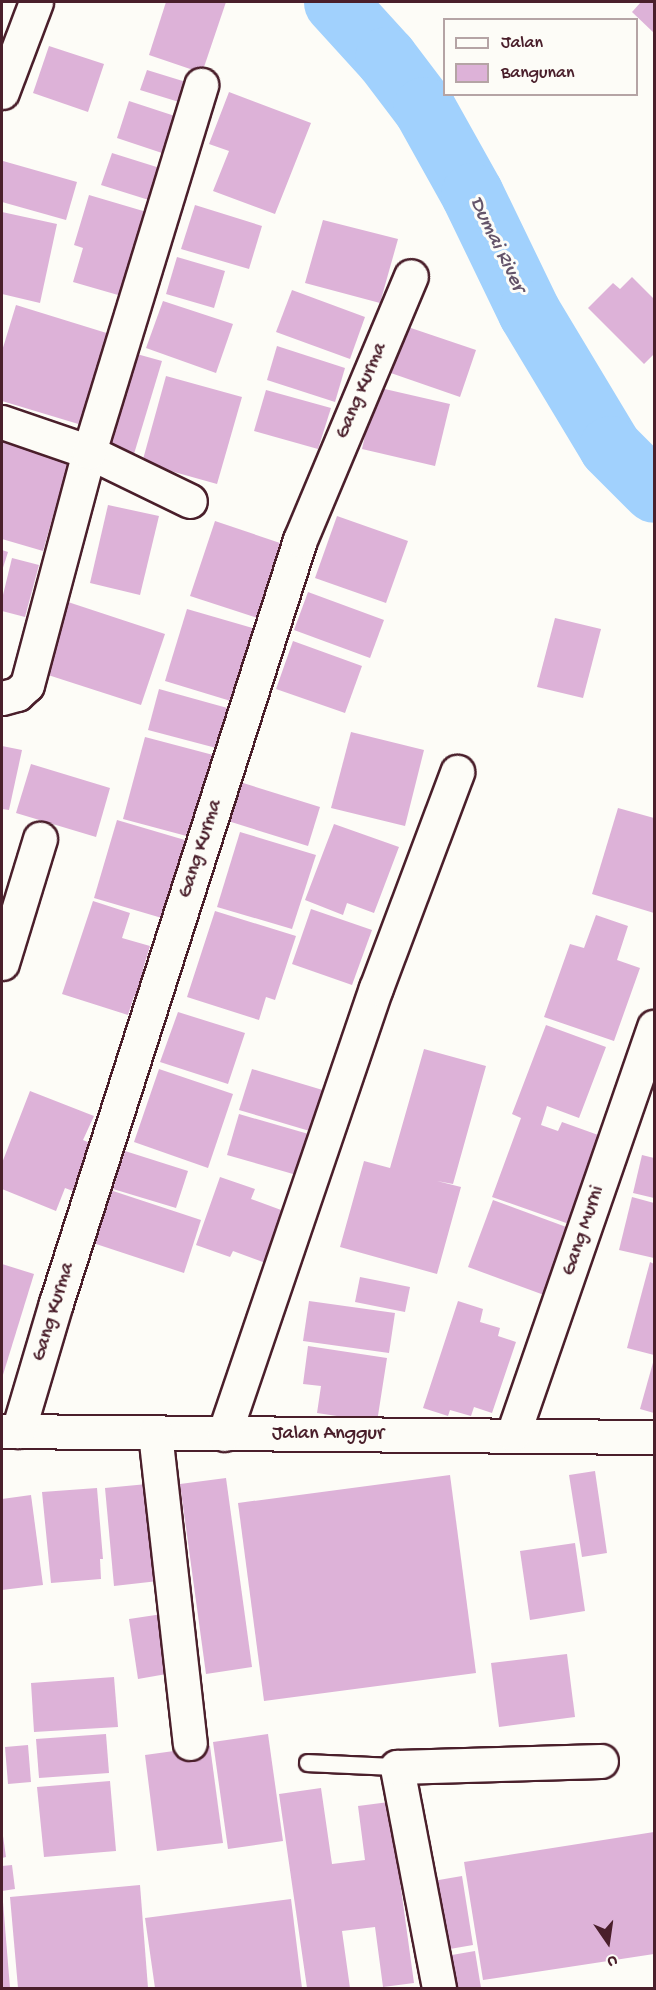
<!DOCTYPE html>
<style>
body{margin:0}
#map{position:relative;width:656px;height:1990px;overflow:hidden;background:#fdfcf7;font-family:"Gochi Hand",sans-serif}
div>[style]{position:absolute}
.river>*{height:63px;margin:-31.5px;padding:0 31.5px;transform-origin:31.5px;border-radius:31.5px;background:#a1d1fd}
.building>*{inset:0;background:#ddb2d8}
.roads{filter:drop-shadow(2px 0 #4a1f2b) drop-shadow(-2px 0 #4a1f2b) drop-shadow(0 2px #4a1f2b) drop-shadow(0 -2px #4a1f2b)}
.service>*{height:16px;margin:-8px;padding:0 8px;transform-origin:8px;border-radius:8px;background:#fdfcf7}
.minor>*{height:33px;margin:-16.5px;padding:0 16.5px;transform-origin:16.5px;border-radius:16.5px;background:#fdfcf7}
span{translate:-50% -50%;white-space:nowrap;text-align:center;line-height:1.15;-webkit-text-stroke:6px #fdfcf7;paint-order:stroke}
.street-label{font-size:20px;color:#4a1f2b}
.water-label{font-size:21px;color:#64546a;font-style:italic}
.frame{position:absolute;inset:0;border:3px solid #4a1f2b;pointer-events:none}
.legend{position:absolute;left:443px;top:18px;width:195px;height:78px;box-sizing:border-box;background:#fdfcf7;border:2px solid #b5a4a5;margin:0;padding:8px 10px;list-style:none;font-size:18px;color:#4a1f2b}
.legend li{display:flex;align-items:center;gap:12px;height:30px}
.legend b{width:30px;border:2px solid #b5a4a5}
.north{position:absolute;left:578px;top:1912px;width:60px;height:60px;-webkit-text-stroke:4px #fdfcf7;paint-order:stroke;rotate:167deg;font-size:16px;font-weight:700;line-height:24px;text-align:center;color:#4a1f2b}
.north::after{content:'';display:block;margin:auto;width:21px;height:27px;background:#4a1f2b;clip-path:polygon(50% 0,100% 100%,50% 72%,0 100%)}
</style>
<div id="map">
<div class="river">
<i style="left:335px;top:2px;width:76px;rotate:47.7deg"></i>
<i style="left:386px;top:58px;width:63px;rotate:52.8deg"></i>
<i style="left:424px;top:108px;width:98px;rotate:60.8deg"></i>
<i style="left:472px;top:194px;width:131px;rotate:64.2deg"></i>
<i style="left:529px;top:312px;width:157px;rotate:59deg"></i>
<i style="left:610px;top:447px;width:62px;rotate:45deg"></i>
</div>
<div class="building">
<i style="clip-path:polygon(166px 2px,226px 2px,202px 73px,149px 55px)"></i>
<i style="clip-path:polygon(641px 2px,654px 2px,654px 33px,632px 12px)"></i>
<i style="clip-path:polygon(49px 46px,104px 64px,88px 112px,33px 93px)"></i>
<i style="clip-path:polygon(147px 70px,186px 82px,179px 102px,140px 90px)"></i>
<i style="clip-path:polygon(229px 92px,311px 123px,275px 214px,213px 191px,229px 151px,209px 144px)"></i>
<i style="clip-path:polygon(129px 101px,181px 118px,168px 155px,117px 138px)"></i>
<i style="clip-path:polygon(112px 153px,163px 169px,152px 201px,101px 185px)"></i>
<i style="clip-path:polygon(3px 161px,77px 182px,66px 220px,2px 202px)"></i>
<i style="clip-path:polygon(89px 195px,150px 213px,125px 297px,73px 282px,83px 248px,74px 245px)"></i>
<i style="clip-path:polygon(195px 205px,262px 226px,249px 269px,181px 249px)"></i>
<i style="clip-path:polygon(2px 212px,57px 224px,40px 303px,2px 294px)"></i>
<i style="clip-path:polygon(323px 220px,398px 239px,380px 303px,305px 283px)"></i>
<i style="clip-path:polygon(177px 257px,225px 271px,214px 308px,166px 294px)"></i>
<i style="clip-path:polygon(632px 277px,654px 299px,654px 354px,644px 364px,588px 308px,613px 283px,620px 289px)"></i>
<i style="clip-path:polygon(292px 290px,365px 317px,350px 359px,276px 332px)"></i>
<i style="clip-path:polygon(163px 301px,233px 324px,216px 373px,146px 348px)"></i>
<i style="clip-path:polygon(16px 305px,113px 335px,85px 426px,2px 401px,2px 351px)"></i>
<i style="clip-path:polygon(402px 325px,476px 350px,460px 397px,385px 371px)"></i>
<i style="clip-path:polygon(277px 346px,345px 368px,335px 402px,267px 380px)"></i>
<i style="clip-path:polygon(126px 351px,162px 361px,134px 454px,98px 444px)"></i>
<i style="clip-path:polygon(166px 376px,242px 397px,217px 484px,142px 463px)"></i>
<i style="clip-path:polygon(376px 387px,450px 404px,435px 466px,362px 449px)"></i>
<i style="clip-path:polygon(266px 390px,331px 408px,318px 449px,254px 431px)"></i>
<i style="clip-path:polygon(2px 433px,71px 453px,43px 551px,2px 539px)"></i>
<i style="clip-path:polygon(108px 505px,159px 516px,140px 595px,90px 583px)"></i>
<i style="clip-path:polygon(337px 516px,408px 541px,386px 603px,315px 578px)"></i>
<i style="clip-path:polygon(215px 521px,286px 545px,261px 619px,190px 596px)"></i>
<i style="clip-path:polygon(2px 550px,8px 552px,2px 571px)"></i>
<i style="clip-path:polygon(12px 558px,39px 565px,25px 617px,2px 611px,2px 599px)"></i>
<i style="clip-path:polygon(308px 592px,384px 620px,370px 658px,294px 630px)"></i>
<i style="clip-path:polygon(68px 602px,165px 634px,141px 705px,45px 674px)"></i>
<i style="clip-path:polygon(187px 609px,256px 629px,234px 702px,165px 681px)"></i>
<i style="clip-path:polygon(555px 618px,601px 629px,583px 698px,537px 687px)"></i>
<i style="clip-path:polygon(293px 641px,362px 666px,345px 713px,276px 689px)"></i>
<i style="clip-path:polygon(159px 689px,231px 709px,220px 749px,148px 730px)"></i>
<i style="clip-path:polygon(351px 732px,424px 750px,405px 826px,331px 808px)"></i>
<i style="clip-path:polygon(145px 737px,217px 756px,194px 838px,123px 819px)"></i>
<i style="clip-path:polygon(2px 746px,22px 750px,9px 810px,2px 809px)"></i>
<i style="clip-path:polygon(31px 764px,110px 788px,96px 837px,16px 813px)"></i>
<i style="clip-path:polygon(240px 782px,320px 807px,308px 846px,228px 821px)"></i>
<i style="clip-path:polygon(618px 808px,654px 818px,654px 913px,592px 894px)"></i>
<i style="clip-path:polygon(117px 820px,195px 843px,172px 921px,94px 898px)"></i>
<i style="clip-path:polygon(334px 824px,399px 847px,374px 913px,347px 903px,343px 915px,305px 900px)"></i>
<i style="clip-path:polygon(240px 832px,316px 855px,292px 929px,217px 907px)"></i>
<i style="clip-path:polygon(93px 901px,130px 913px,122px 938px,150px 946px,143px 969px,156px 973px,147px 1000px,134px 996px,128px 1015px,62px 994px)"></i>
<i style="clip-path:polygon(311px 909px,372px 930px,352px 985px,292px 964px)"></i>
<i style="clip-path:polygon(215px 911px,296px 936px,275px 1000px,266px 997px,259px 1020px,187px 997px)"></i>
<i style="clip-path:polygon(596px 915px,628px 926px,617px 960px,640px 968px,614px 1041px,544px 1017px,570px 944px,584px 948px)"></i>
<i style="clip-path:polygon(178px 1012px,245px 1033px,228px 1084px,160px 1062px)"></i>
<i style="clip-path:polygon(546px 1025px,606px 1047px,579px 1118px,547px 1106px,541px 1125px,558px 1131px,562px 1122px,601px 1136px,569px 1224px,492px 1197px,521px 1118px,512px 1114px)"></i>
<i style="clip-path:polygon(424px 1049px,486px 1066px,453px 1184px,437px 1181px,461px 1187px,437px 1274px,340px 1247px,364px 1161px,390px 1168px)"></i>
<i style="clip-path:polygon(159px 1069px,233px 1094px,208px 1168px,134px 1142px)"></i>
<i style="clip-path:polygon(252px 1069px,326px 1091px,313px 1132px,239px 1110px)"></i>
<i style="clip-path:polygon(30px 1091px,94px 1116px,83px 1140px,97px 1146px,78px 1193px,65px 1188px,56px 1211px,2px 1189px,2px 1163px)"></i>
<i style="clip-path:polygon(239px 1114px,312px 1135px,300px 1176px,227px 1155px)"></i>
<i style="clip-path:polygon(125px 1151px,188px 1171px,176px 1208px,113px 1189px)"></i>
<i style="clip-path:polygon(642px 1155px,654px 1158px,654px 1198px,633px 1193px)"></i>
<i style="clip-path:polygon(220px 1177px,255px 1189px,251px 1199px,292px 1214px,274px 1266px,233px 1251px,230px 1257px,196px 1245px)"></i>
<i style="clip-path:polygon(110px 1190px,201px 1220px,184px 1273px,93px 1243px)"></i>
<i style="clip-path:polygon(632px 1197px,654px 1203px,654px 1258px,619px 1250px)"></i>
<i style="clip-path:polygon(493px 1200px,569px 1228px,544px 1295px,468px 1267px)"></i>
<i style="clip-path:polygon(650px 1262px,654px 1264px,654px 1355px,627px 1348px)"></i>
<i style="clip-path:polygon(2px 1264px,34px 1274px,2px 1378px)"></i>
<i style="clip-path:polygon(360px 1277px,410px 1287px,405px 1312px,355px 1302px)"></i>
<i style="clip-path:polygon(309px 1301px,395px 1313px,389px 1353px,303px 1341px)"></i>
<i style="clip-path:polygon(458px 1301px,483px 1309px,480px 1322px,500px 1328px,498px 1336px,516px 1342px,492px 1413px,474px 1407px,471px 1416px,450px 1410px,448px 1416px,423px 1408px)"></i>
<i style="clip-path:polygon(308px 1346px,387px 1358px,377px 1422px,317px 1413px,321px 1386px,303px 1384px)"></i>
<i style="clip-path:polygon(654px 1359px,654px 1413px,640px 1409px)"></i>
<i style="clip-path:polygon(595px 1471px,607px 1553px,582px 1557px,569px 1475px)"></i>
<i style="clip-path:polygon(450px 1475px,476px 1673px,264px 1701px,238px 1503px)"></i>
<i style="clip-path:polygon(226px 1478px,252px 1667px,206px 1674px,180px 1484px)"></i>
<i style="clip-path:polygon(158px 1483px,167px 1580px,114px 1586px,105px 1488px)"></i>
<i style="clip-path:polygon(97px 1488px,103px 1559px,100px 1559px,101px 1579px,51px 1583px,42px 1492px)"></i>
<i style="clip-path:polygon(31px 1495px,43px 1585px,2px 1590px,2px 1499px)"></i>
<i style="clip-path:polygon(575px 1543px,585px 1611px,530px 1620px,520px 1551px)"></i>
<i style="clip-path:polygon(169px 1613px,178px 1672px,138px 1679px,129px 1619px)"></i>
<i style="clip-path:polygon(567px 1654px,575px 1717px,499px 1727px,491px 1663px)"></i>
<i style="clip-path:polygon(114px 1677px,118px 1727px,34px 1732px,31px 1683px)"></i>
<i style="clip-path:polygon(106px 1734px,109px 1773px,39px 1778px,36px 1739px)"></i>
<i style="clip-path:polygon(268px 1734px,283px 1841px,228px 1849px,213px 1742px)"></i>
<i style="clip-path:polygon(28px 1745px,31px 1782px,8px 1784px,5px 1747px)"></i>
<i style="clip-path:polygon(210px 1746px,223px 1843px,157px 1851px,145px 1755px)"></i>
<i style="clip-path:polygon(110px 1781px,116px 1851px,44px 1857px,37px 1787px)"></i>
<i style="clip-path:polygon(321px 1788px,332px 1864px,365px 1860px,358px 1806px,389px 1802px,414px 1983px,383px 1987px,375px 1927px,342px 1931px,350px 1988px,307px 1988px,279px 1794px)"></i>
<i style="clip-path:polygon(2px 1829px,6px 1857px,2px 1858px)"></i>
<i style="clip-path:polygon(654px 1832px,654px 1954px,483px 1980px,464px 1862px)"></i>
<i style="clip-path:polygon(12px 1865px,15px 1889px,2px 1891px,2px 1866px)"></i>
<i style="clip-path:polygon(462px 1876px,473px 1945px,444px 1950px,433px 1881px)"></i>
<i style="clip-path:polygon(140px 1885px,148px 1988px,18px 1988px,10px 1897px)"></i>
<i style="clip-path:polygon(291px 1899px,302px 1988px,155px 1988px,145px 1918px)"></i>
<i style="clip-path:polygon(2px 1902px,3px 1902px,10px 1988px,2px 1988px)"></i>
<i style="clip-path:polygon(475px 1951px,481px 1988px,452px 1988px,446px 1956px)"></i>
</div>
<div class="roads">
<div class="service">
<i style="left:308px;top:1763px;width:89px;rotate:2.6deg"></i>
</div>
<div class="minor">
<i style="left:2px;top:92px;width:96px;rotate:-69.3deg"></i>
<i style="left:2px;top:422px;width:92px;rotate:19deg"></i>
<i style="left:89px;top:452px;width:112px;rotate:25.9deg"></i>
<i style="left:2px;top:698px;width:16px;rotate:-15deg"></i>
<i style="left:17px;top:694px;width:13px;rotate:-42deg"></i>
<i style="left:27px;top:685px;width:241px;rotate:-75.1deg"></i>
<i style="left:89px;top:452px;width:384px;rotate:-73deg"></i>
<i style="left:2px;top:963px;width:130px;rotate:-73deg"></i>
<i style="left:2px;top:1431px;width:652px;rotate:0.53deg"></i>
<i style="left:18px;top:1431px;width:134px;rotate:-73.5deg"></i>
<i style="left:56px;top:1303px;width:801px;rotate:-72.27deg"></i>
<i style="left:300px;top:540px;width:286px;rotate:-67.2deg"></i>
<i style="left:155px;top:1433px;width:312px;rotate:83.6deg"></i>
<i style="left:224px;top:1434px;width:471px;rotate:-71.2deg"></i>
<i style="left:376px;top:988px;width:231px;rotate:-69.4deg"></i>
<i style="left:513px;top:1434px;width:431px;rotate:-70.9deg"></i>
<i style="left:439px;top:1988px;width:225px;rotate:-100.8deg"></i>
<i style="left:397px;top:1767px;width:204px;rotate:-1.7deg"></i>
</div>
</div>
<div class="street-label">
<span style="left:362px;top:391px;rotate:-67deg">Gang Kurma</span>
<span style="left:201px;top:849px;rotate:-72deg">Gang Kurma</span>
<span style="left:584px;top:1231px;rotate:-71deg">Gang Murni</span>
<span style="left:54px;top:1312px;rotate:-73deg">Gang Kurma</span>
<span style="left:328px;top:1434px">Jalan Anggur</span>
</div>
<div class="water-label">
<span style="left:496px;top:245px;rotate:64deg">Dumai River</span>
</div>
<div class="frame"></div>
<ul class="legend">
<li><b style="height:8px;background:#fdfcf7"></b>Jalan</li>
<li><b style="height:16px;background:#ddb2d8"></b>Bangunan</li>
</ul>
<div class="north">U</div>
</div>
